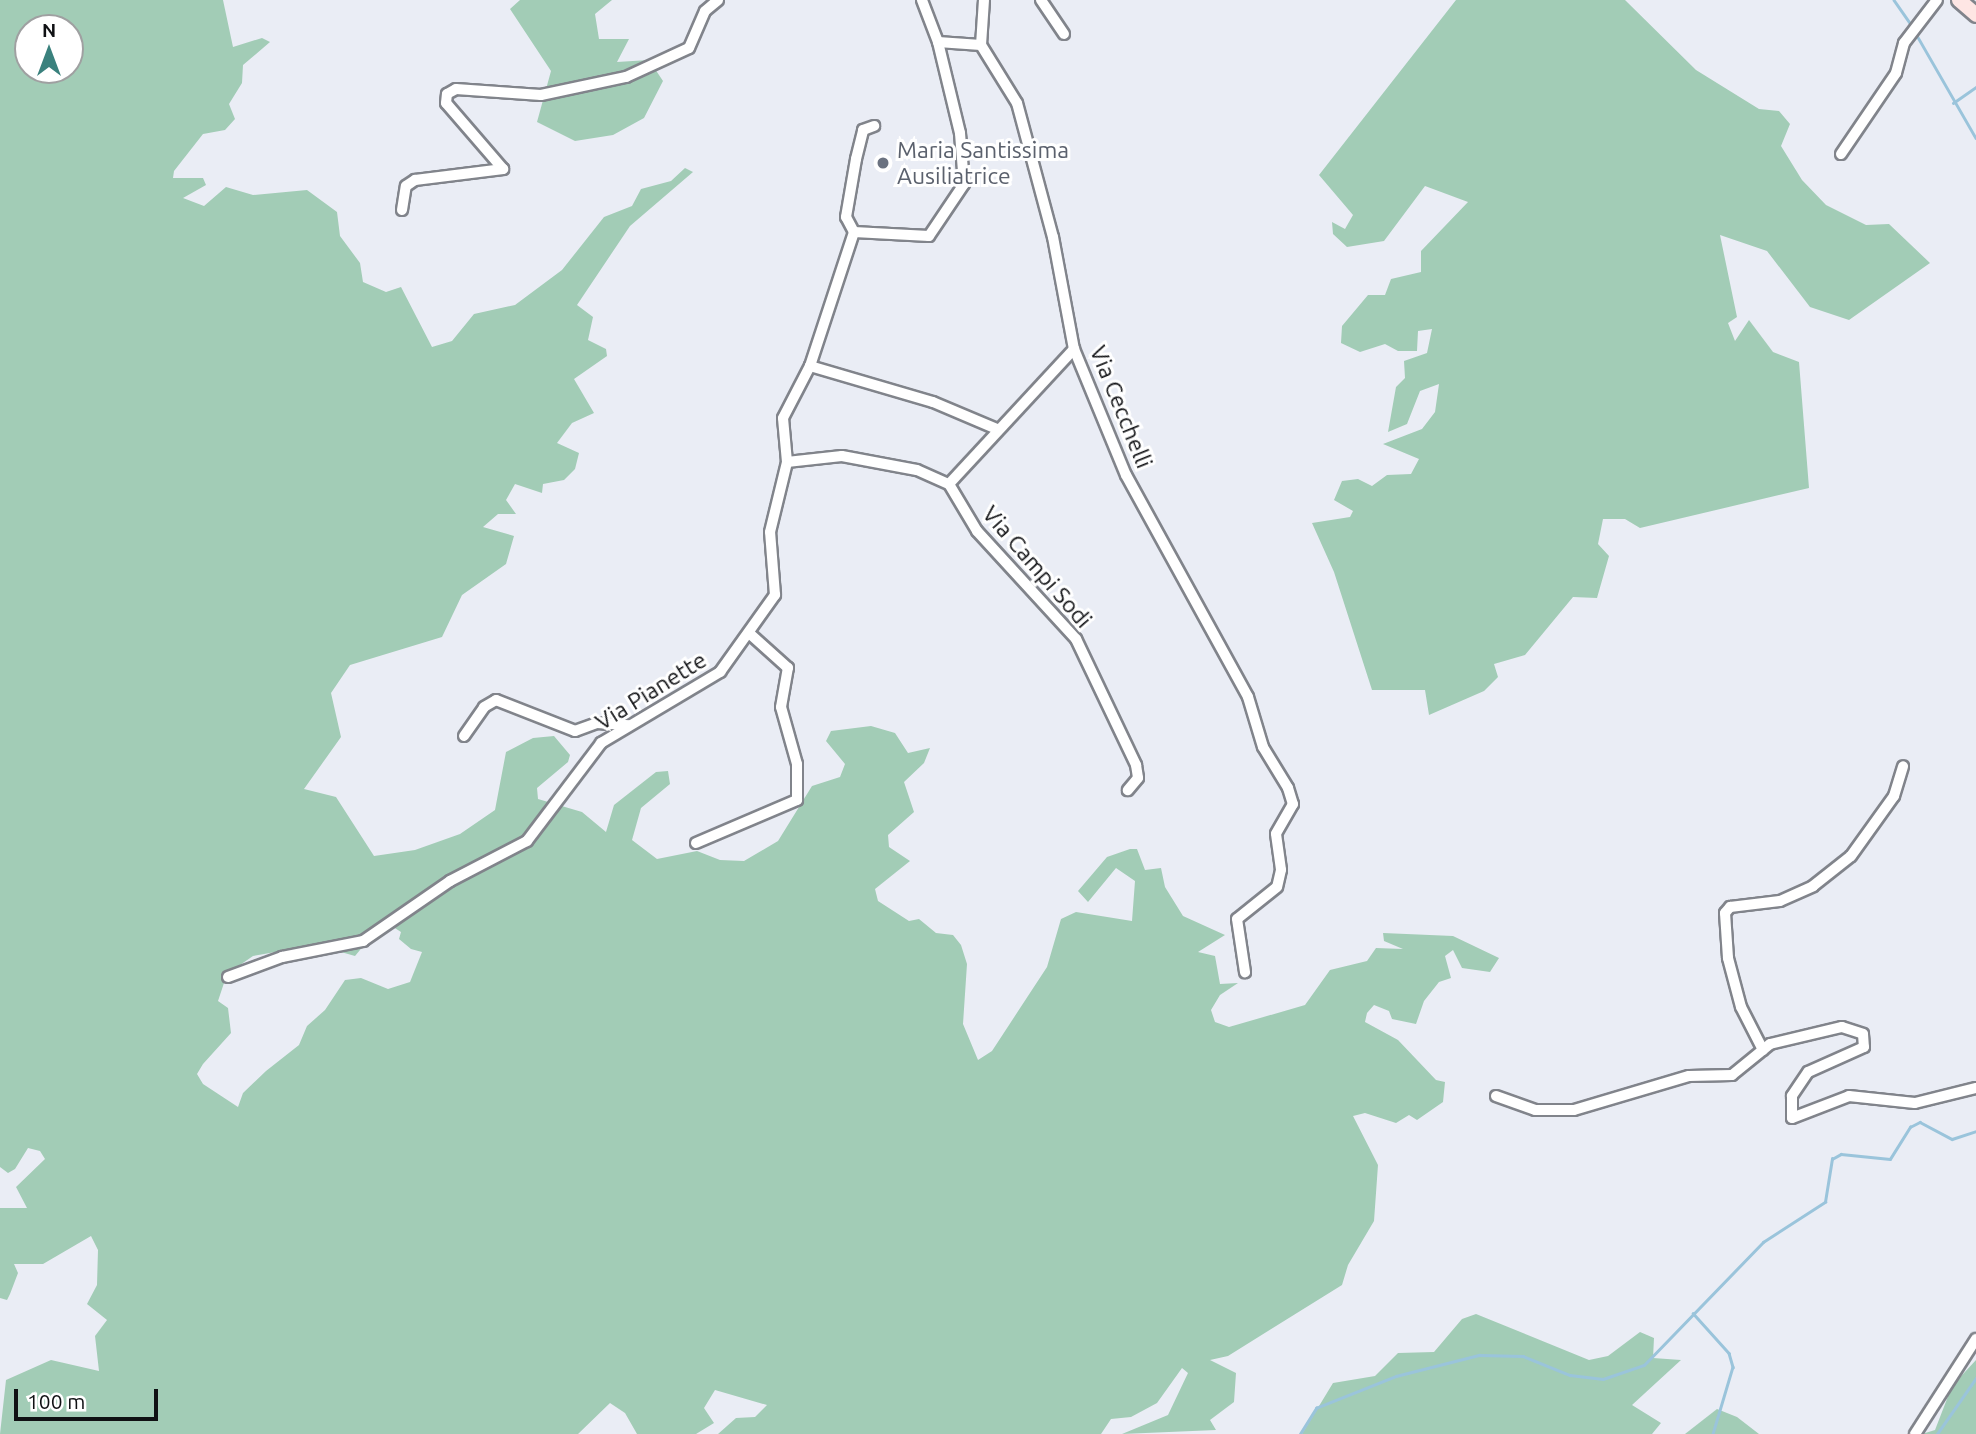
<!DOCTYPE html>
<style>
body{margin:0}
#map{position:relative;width:1976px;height:1434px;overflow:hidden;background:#eaedf5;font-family:Ubuntu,sans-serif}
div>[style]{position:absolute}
.green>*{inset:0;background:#a2ccb6}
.stream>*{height:2.5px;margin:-1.25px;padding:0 1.25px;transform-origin:1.25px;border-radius:1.25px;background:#9ac4db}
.roads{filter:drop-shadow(2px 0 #81848b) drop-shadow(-2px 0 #81848b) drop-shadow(0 2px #81848b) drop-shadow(0 -2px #81848b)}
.minor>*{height:10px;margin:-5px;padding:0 5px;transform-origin:5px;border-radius:5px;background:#fff}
.secondary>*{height:14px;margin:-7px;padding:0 7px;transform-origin:7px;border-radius:7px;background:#fee6e4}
.dots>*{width:19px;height:19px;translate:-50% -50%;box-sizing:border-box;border:4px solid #fff;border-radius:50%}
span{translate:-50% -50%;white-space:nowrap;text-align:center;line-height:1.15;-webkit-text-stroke:6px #fff;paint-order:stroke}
.worship-label{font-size:23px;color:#5b616d}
.left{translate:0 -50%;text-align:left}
.street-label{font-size:23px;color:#101114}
.north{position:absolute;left:14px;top:14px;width:70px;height:70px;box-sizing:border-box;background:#fff;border:2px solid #9fa0a1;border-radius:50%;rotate:0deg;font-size:19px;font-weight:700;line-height:28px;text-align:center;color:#101114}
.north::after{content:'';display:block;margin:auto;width:24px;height:32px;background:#3a817d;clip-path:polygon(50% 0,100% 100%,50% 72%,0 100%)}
.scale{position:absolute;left:14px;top:1389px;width:144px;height:32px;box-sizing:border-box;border:4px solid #101114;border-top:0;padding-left:9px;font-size:21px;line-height:24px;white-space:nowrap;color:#101114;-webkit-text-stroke:5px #fff;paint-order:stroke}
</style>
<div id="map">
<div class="green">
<i style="clip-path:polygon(evenodd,0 0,223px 0,233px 47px,262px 38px,270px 42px,243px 65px,242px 83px,229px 104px,235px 119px,225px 130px,203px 134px,174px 171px,173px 178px,203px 178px,206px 185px,183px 198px,204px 206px,226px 187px,253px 195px,307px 190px,337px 212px,340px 236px,360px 263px,363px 282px,386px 292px,401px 287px,432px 347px,452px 341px,474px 314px,515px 305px,562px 270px,604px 217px,632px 206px,641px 189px,671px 181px,685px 168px,693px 172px,630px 226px,577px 305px,593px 317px,588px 340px,606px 349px,607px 356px,574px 379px,594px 413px,572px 423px,557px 443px,579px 453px,575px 469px,564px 480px,543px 484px,542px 493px,515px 484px,506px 500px,516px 514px,498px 514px,483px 527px,514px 536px,506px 564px,462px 595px,442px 637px,350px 665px,331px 693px,341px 737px,304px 789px,336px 797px,374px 856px,415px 850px,460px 834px,495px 810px,506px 752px,533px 738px,554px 736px,570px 755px,568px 762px,537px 788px,538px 799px,582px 812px,606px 832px,614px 805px,656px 772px,668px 771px,670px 784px,641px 808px,632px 840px,657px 859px,697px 851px,720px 860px,744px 861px,778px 841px,812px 786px,840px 777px,845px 764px,826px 741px,831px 731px,871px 726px,895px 733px,908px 753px,930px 748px,924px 763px,904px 782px,914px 812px,888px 835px,889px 847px,910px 861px,875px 889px,878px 901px,909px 921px,919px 919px,936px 933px,953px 935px,961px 945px,967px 964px,963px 1024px,978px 1060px,992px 1051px,1047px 967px,1061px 919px,1076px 912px,1132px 921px,1135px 881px,1116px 868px,1088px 902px,1078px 891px,1107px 857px,1130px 849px,1137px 849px,1145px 870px,1161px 868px,1165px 887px,1183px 916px,1225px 935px,1198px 952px,1215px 956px,1220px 984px,1238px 983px,1220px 995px,1211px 1010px,1215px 1022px,1229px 1027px,1305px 1005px,1330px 970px,1367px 961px,1376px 948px,1403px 949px,1384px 941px,1383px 933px,1453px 936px,1499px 958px,1490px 972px,1462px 968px,1453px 950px,1445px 956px,1451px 978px,1439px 982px,1424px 1001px,1416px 1024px,1392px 1019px,1389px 1011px,1374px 1005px,1367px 1013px,1365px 1022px,1398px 1040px,1436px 1080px,1445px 1082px,1443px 1102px,1417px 1120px,1409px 1115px,1396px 1123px,1365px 1113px,1353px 1116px,1378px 1165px,1374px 1221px,1348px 1265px,1342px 1285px,1228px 1356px,1210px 1360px,1236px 1373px,1234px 1402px,1210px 1420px,1216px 1430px,1122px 1434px,1168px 1415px,1188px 1373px,1182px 1368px,1157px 1403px,1131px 1417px,1111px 1419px,1101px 1434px,718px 1434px,736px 1418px,755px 1417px,767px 1405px,715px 1390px,704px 1408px,714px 1423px,696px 1434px,637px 1434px,625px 1413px,610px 1403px,578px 1434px,0 1434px,6px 1380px,51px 1360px,99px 1371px,95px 1336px,107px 1320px,87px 1304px,97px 1285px,98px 1250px,91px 1236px,43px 1264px,14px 1264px,18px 1273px,10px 1294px,7px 1300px,0 1298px,0 1208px,27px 1208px,16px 1187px,45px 1159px,40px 1151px,28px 1148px,15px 1169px,8px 1173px,0 1167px,0 0,28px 28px,70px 28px,70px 70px,28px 70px,28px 28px,0 0,384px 921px,401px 932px,399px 939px,411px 949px,422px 952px,410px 982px,388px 989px,361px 978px,345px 980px,325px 1010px,307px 1026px,299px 1045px,266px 1071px,243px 1093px,238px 1107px,203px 1084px,197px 1074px,203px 1064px,231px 1033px,228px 1008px,218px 1001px,227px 974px,253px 956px,287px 950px,320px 946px,355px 956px,384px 921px)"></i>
<i style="clip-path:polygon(520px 0,612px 0,595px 14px,599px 39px,629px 39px,617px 62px,649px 60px,663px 81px,644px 118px,613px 135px,575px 141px,537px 122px,551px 71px,510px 9px)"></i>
<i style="clip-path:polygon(1456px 0,1625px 0,1696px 70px,1759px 109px,1779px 111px,1790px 124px,1781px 146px,1802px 180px,1826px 205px,1866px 225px,1889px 224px,1930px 263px,1849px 320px,1810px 307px,1767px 251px,1720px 235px,1737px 317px,1728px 323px,1735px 341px,1749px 320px,1773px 352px,1799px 362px,1809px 488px,1640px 528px,1625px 519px,1603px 519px,1598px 544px,1609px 556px,1597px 598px,1573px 597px,1525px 655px,1494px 664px,1498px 677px,1484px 691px,1429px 715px,1425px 690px,1372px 690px,1334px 572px,1312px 523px,1350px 517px,1353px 511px,1334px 500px,1342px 481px,1358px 479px,1372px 486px,1387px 475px,1411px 474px,1419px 459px,1383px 444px,1422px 429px,1435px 412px,1439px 384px,1420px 391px,1407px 424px,1388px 432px,1396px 387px,1405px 378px,1404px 361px,1427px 353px,1432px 329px,1418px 331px,1417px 351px,1398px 351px,1385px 344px,1360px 352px,1341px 343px,1342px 326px,1368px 295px,1385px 295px,1391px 279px,1421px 272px,1421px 251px,1468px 202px,1425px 186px,1384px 241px,1347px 247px,1333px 234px,1332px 222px,1345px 229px,1353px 215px,1319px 175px)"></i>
<i style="clip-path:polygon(1476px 1314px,1589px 1360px,1608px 1356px,1640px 1332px,1654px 1338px,1653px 1358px,1681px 1360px,1632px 1405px,1661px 1423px,1652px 1434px,1302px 1434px,1333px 1383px,1375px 1376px,1398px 1353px,1434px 1352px,1462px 1319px)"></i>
<i style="clip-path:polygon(1976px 1360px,1976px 1434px,1922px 1434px,1935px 1430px,1952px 1386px)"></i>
<i style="clip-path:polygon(1717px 1409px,1737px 1417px,1759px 1434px,1685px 1434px)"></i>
</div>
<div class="stream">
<i style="left:1894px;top:0;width:32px;rotate:55deg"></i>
<i style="left:1915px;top:32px;width:122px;rotate:60.1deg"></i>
<i style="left:1953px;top:103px;width:28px;rotate:-35deg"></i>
<i style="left:1693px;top:1313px;width:54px;rotate:48deg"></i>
<i style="left:1729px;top:1353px;width:15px;rotate:74deg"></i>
<i style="left:1733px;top:1367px;width:70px;rotate:106.6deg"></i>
<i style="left:1300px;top:1434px;width:31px;rotate:-58deg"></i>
<i style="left:1316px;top:1408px;width:86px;rotate:-21.8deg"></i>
<i style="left:1396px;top:1376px;width:86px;rotate:-14.2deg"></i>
<i style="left:1479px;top:1355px;width:44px;rotate:1.3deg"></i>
<i style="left:1523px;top:1356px;width:51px;rotate:22deg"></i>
<i style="left:1570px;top:1375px;width:33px;rotate:7deg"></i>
<i style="left:1603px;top:1379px;width:43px;rotate:-18.9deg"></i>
<i style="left:1644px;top:1365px;width:171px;rotate:-45.9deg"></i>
<i style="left:1763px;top:1242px;width:74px;rotate:-32.8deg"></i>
<i style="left:1825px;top:1202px;width:44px;rotate:-80.8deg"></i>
<i style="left:1832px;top:1159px;width:10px;rotate:-29deg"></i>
<i style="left:1841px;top:1154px;width:49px;rotate:5.8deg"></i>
<i style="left:1890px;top:1159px;width:38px;rotate:-58deg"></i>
<i style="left:1910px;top:1127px;width:11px;rotate:-27deg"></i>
<i style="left:1920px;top:1122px;width:36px;rotate:28deg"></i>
<i style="left:1952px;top:1139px;width:25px;rotate:-18deg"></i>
<i style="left:1937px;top:1434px;width:68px;rotate:-55.1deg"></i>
</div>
<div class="roads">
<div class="minor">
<i style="left:1041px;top:0;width:41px;rotate:55.9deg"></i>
<i style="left:938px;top:42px;width:43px;rotate:4deg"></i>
<i style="left:981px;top:45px;width:68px;rotate:58.2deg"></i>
<i style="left:1017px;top:103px;width:139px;rotate:75deg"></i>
<i style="left:1053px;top:237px;width:114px;rotate:79.4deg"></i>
<i style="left:1074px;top:349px;width:136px;rotate:67.6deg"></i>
<i style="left:1126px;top:475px;width:253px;rotate:61.2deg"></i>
<i style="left:1248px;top:697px;width:52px;rotate:73.3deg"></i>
<i style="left:1263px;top:747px;width:48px;rotate:58.6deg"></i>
<i style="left:1288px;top:788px;width:17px;rotate:73deg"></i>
<i style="left:1293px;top:804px;width:34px;rotate:120deg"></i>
<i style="left:1276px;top:834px;width:36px;rotate:82deg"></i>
<i style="left:1281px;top:870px;width:17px;rotate:103deg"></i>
<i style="left:1277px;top:887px;width:51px;rotate:141.3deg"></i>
<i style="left:1237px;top:919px;width:54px;rotate:81.4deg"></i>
<i style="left:981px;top:45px;width:45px;rotate:-86.2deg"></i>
<i style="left:1841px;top:154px;width:98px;rotate:-55.8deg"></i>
<i style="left:1896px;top:73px;width:31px;rotate:-75deg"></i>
<i style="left:1904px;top:43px;width:54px;rotate:-52.5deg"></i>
<i style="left:402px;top:210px;width:24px;rotate:-81deg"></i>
<i style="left:406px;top:186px;width:11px;rotate:-34deg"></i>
<i style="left:415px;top:180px;width:89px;rotate:-7.1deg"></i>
<i style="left:503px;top:169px;width:87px;rotate:-130.8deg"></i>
<i style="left:446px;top:103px;width:9px;rotate:-84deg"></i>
<i style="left:447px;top:94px;width:10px;rotate:-29deg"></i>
<i style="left:456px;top:89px;width:85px;rotate:4deg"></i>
<i style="left:541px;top:95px;width:87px;rotate:-12deg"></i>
<i style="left:626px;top:77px;width:69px;rotate:-24.7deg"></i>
<i style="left:689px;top:48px;width:40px;rotate:-66.6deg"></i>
<i style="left:705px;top:11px;width:17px;rotate:-40deg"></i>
<i style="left:854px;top:232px;width:17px;rotate:-118deg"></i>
<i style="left:846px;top:217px;width:59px;rotate:-80.2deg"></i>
<i style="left:856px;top:159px;width:30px;rotate:-76deg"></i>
<i style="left:863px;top:130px;width:12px;rotate:-20deg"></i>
<i style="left:810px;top:366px;width:128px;rotate:16.3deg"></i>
<i style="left:933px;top:402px;width:69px;rotate:22.9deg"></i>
<i style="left:787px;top:462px;width:44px;rotate:-95.2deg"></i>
<i style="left:783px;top:418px;width:59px;rotate:-62.6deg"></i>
<i style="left:810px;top:366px;width:141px;rotate:-71.8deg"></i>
<i style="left:854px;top:232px;width:75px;rotate:3.1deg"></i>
<i style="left:929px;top:236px;width:63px;rotate:-56.1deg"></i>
<i style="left:964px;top:184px;width:51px;rotate:-94.5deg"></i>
<i style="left:960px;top:133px;width:94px;rotate:-103.6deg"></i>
<i style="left:938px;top:42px;width:45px;rotate:-110.9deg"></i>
<i style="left:949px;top:484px;width:55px;rotate:59.2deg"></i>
<i style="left:977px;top:531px;width:147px;rotate:47.5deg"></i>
<i style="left:1076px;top:639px;width:140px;rotate:64.5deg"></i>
<i style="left:1136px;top:765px;width:13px;rotate:81deg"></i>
<i style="left:1138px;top:778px;width:16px;rotate:130deg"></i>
<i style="left:464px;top:736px;width:35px;rotate:-55deg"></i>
<i style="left:484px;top:707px;width:14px;rotate:-30deg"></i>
<i style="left:496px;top:700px;width:85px;rotate:21.4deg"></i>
<i style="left:575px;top:731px;width:23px;rotate:-20deg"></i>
<i style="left:597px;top:723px;width:32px;rotate:4deg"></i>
<i style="left:696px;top:843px;width:110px;rotate:-23.1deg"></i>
<i style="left:797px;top:800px;width:36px;rotate:-90deg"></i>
<i style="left:797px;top:764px;width:59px;rotate:-105.7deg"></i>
<i style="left:781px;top:707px;width:40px;rotate:-80deg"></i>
<i style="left:788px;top:668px;width:52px;rotate:-138.1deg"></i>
<i style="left:228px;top:977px;width:58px;rotate:-20.3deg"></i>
<i style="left:282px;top:957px;width:83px;rotate:-11.2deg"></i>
<i style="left:363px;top:941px;width:106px;rotate:-34.6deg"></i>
<i style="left:450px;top:881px;width:87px;rotate:-27.5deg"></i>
<i style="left:527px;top:841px;width:123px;rotate:-52.9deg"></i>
<i style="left:601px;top:743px;width:139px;rotate:-30.8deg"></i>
<i style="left:720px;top:672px;width:95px;rotate:-54.5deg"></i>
<i style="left:775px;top:595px;width:63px;rotate:-94.5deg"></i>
<i style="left:770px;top:532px;width:72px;rotate:-76.3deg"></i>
<i style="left:787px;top:462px;width:55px;rotate:-6.2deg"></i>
<i style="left:842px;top:456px;width:76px;rotate:10.6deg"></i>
<i style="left:917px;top:470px;width:35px;rotate:24deg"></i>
<i style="left:949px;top:484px;width:184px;rotate:-47.2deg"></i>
<i style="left:1763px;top:1050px;width:48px;rotate:-117.1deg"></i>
<i style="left:1741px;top:1007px;width:51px;rotate:-104.9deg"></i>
<i style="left:1728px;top:958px;width:45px;rotate:-93.8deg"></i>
<i style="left:1725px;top:913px;width:8px;rotate:-50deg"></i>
<i style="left:1730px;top:907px;width:50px;rotate:-6.8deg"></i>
<i style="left:1780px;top:901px;width:36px;rotate:-24deg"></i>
<i style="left:1813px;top:886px;width:48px;rotate:-38.3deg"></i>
<i style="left:1851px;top:856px;width:74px;rotate:-54.4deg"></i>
<i style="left:1894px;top:796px;width:31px;rotate:-73deg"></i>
<i style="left:1496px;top:1096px;width:41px;rotate:19.7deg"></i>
<i style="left:1535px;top:1110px;width:39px"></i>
<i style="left:1574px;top:1110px;width:120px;rotate:-16.5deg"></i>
<i style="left:1689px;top:1076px;width:43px;rotate:-1.3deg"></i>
<i style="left:1732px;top:1075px;width:49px;rotate:-39.2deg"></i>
<i style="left:1770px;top:1044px;width:74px;rotate:-13.3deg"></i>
<i style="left:1842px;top:1027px;width:22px;rotate:18deg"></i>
<i style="left:1863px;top:1034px;width:13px;rotate:86deg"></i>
<i style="left:1864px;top:1047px;width:61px;rotate:155.9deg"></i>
<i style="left:1808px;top:1072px;width:29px;rotate:124deg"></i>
<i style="left:1792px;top:1096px;width:22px;rotate:90deg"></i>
<i style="left:1792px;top:1118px;width:61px;rotate:-21.1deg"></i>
<i style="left:1849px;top:1096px;width:66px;rotate:6.1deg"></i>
<i style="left:1915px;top:1103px;width:63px;rotate:-13.8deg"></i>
<i style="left:1915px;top:1434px;width:113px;rotate:-57.3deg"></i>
</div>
<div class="secondary">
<i style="left:1959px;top:0;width:23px;rotate:41deg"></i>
</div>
</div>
<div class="dots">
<i style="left:883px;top:163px;background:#6b7280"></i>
</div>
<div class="worship-label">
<span class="left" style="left:897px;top:163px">Maria Santissima<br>Ausiliatrice</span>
</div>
<div class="street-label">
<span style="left:1121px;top:407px;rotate:68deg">Via Cecchelli</span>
<span style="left:1037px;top:567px;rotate:49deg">Via Campi Sodi</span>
<span style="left:651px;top:691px;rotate:-32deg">Via Pianette</span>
</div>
<div class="north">N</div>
<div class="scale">100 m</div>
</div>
